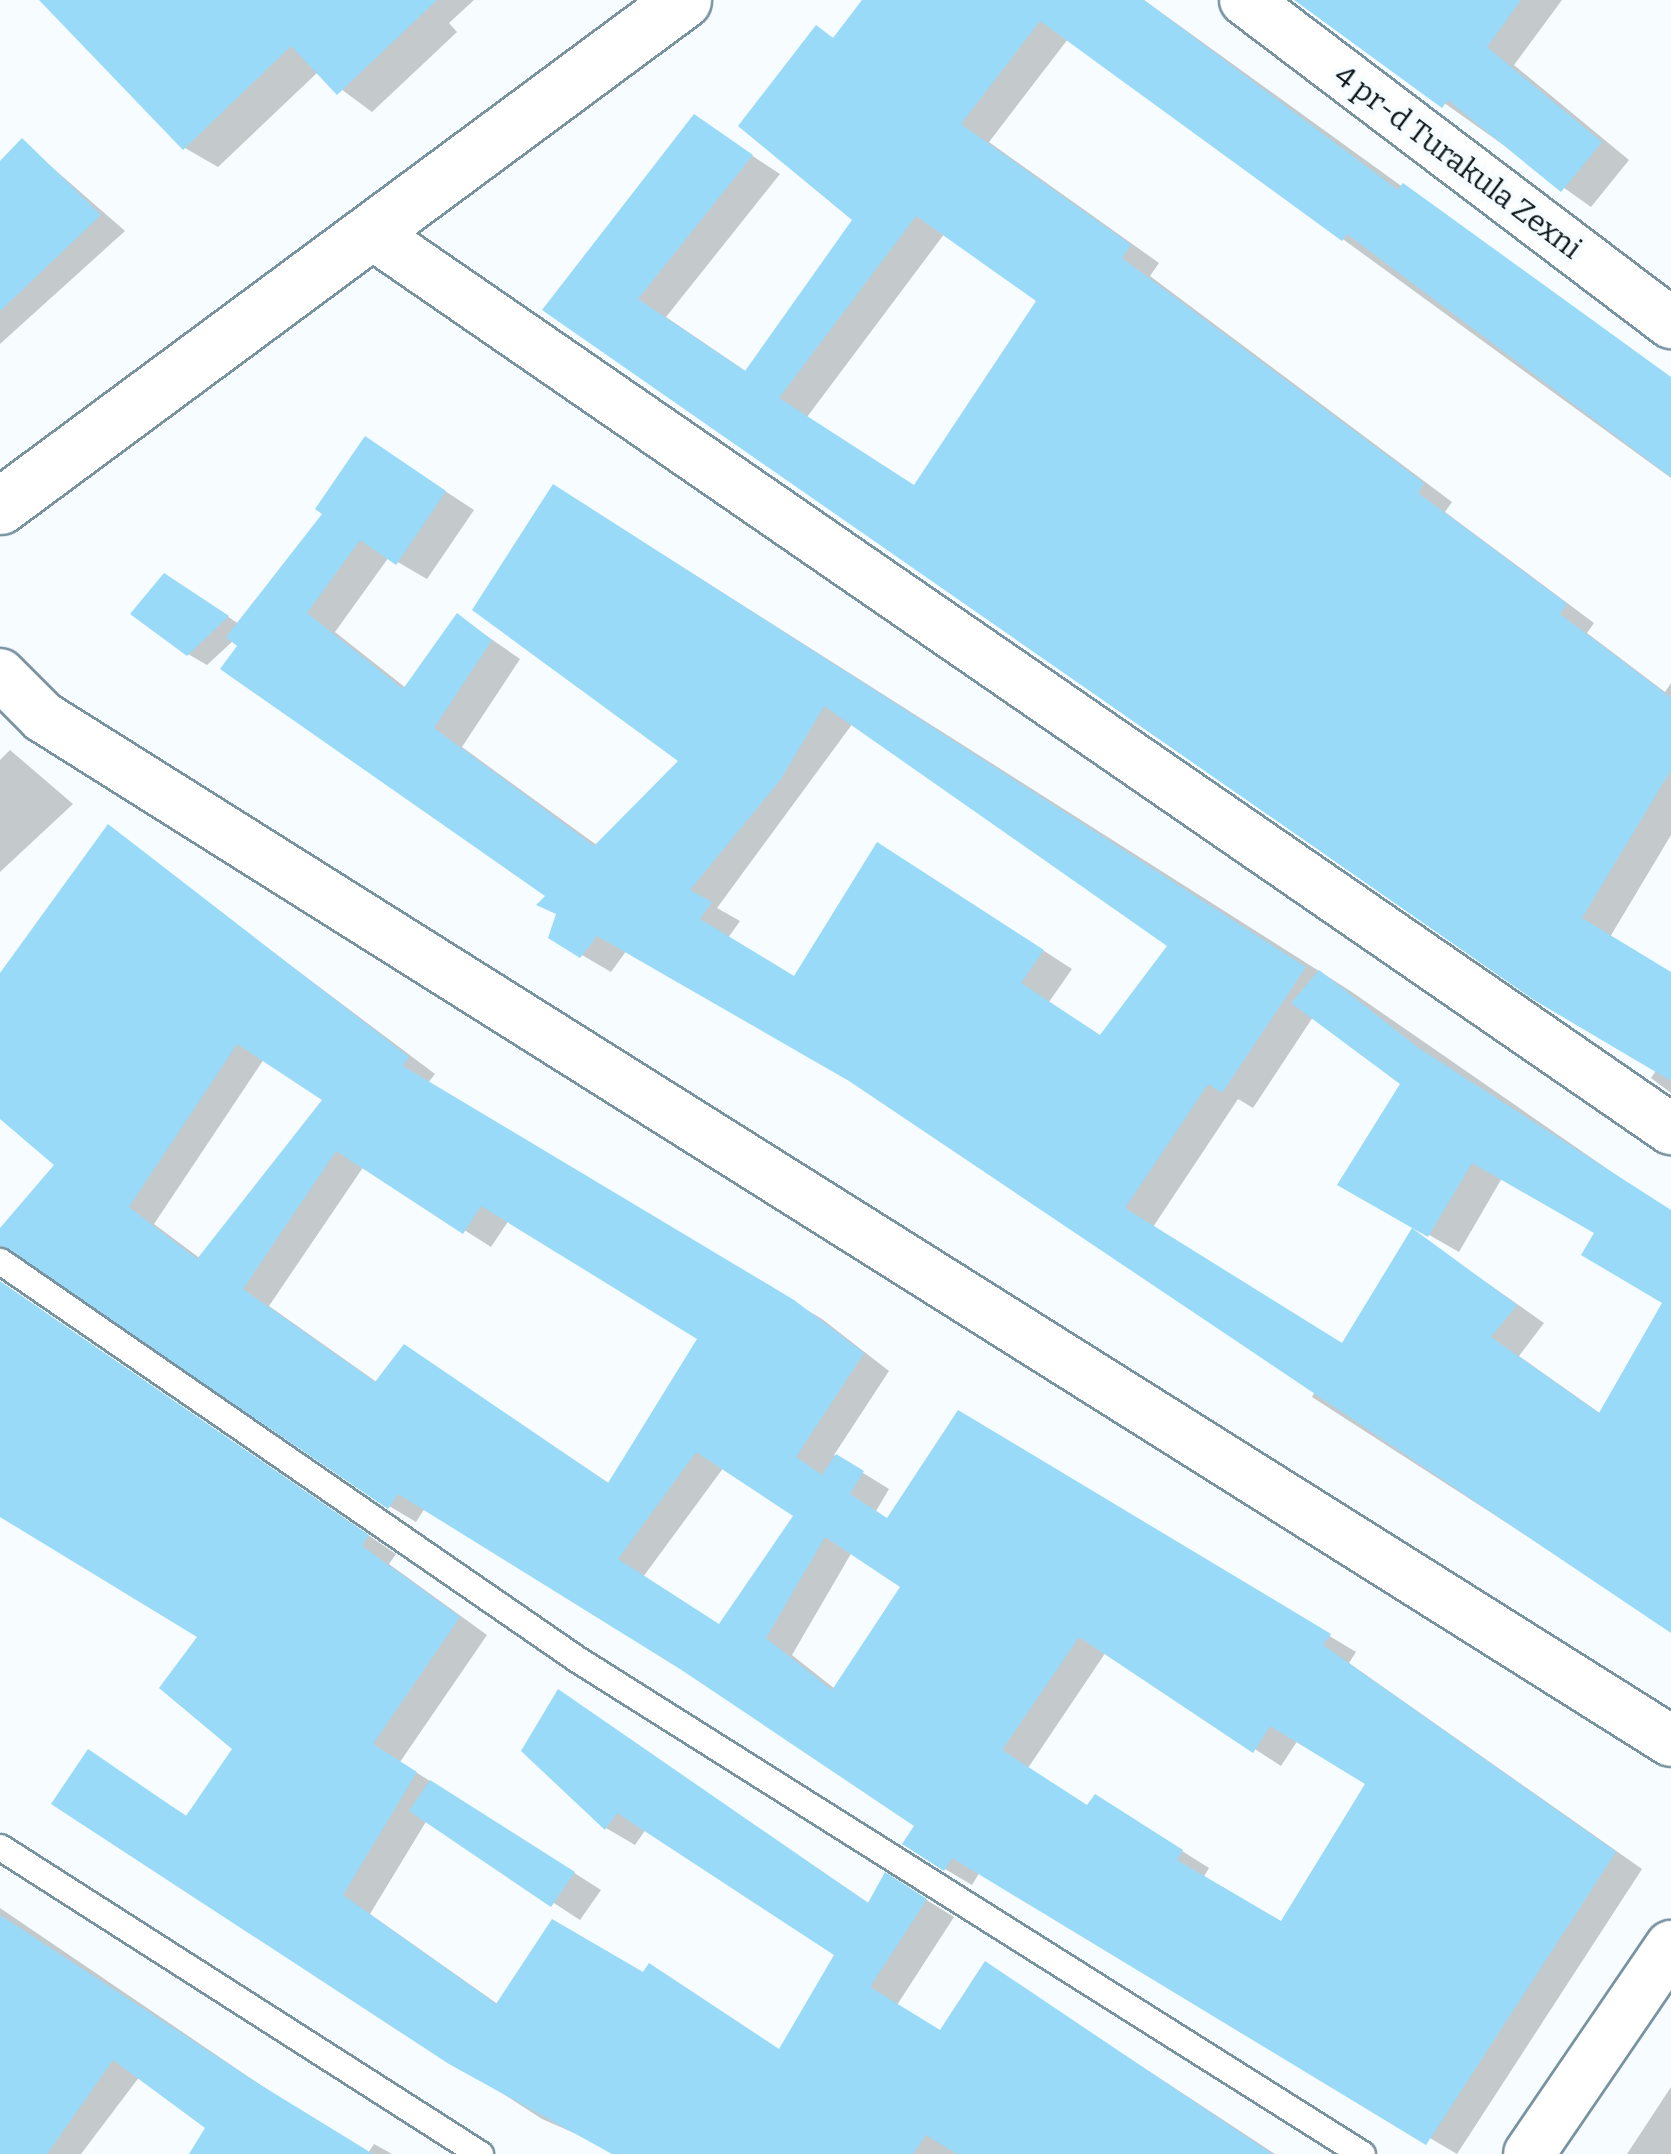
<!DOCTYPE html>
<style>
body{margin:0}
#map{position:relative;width:1671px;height:2154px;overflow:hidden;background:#f6fcff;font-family:Bitter,serif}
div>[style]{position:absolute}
.shadow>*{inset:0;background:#0003}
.building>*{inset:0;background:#99daf8}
.roads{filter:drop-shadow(2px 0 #7993a0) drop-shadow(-2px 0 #7993a0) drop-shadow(0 2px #7993a0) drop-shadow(0 -2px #7993a0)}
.lane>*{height:25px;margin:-12.5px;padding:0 12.5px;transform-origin:12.5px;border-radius:12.5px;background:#fff}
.street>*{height:50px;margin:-25px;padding:0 25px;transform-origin:25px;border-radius:25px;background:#fff}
.secondary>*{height:55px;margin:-27.5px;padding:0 27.5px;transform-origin:27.5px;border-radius:27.5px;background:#fff}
span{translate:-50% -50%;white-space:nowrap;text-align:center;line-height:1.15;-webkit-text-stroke:8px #f6fcff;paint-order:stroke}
.street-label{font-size:30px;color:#0e181d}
</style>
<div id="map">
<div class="shadow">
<i style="clip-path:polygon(42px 0,474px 0,449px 23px,457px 32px,372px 112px,318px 72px,218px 167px,185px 148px)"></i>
<i style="clip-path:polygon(evenodd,865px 0,1144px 0,1671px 381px,1671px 478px,1068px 39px,989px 142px,1159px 263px,1150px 276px,1452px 502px,1445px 512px,1594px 623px,1587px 633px,1665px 692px,1671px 683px,1671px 835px,1610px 937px,1671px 974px,1671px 1093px,1651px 1078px,1657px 1069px,546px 310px,695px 118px,780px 174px,666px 317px,747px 372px,855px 220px,816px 28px,835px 39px,865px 0,945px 233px,1039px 300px,916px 487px,807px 417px,945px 233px)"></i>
<i style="clip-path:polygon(1299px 0,1562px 0,1514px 65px,1629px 160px,1591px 207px)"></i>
<i style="clip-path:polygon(23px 142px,125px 231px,0 344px,0 165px)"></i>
<i style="clip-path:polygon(evenodd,366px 439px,474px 510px,427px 579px,389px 557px,335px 632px,406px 688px,458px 616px,520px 659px,462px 747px,598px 846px,682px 761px,583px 504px,1349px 990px,1671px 1213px,1671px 1629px,1312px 1397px,1318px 1386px,850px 1079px,627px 950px,611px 972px,551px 937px,559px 915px,549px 896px,234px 640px,207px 665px,188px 654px,183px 587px,239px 624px,326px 513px,366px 439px,853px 723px,1171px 945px,1102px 1037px,1049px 1002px,1072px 969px,907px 862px,795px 978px,728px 938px,740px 921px,717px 908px,853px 723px,366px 439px,1313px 1017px,1403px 1084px,1340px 1184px,1459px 1252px,1502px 1178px,1597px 1233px,1665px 1303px,1601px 1414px,1519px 1356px,1544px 1323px,1413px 1231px,1343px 1345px,1153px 1227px,1238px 1099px,1253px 1108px,1313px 1017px)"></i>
<i style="clip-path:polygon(10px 750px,73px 804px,0 872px,0 760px)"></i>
<i style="clip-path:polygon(evenodd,108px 828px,435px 1074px,428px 1083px,822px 1319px,889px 1371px,834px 1455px,889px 1489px,876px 1511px,889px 1520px,985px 1429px,1356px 1652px,1349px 1663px,1642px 1869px,1457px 2154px,980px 1872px,972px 1885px,945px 1869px,905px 1844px,917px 1826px,681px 1667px,425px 1508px,416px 1522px,389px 1506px,35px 1262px,0 1253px,0 1239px,57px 1165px,0 1116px,0 977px,108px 828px,264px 1059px,326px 1100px,201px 1259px,154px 1224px,264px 1059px,108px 828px,364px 1166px,491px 1247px,509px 1220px,701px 1338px,610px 1484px,405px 1347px,378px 1383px,269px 1306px,364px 1166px,108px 828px,724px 1467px,797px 1515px,721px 1626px,643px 1577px,724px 1467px,108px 828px,852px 1552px,904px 1586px,835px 1689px,792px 1655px,852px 1552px,108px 828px,1106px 1652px,1281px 1766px,1298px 1740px,1369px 1784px,1282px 1924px,1203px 1878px,1209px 1868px,1122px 1813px,1089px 1807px,1028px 1768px,1106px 1652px)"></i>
<i style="clip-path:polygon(26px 1301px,396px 1554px,389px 1564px,487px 1635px,400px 1762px,601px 1890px,580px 1920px,427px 1820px,370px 1914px,499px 2005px,781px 2051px,837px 1954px,646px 1829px,635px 1845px,606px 1828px,524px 1750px,559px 1693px,870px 1904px,914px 1892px,954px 1917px,897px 2005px,942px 2033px,986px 1964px,1275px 2154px,622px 2154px,542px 2119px,54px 1803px,89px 1753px,188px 1817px,235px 1749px,200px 1637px,0 1511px,0 1316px)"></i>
<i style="clip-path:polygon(0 1908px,287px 2103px,368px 2153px,374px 2144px,392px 2154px,192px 2154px,208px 2127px,140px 2076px,81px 2154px,0 2154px)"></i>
<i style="clip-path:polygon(1671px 2087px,1671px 2154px,1627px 2154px)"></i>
</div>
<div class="building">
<i style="clip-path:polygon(39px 0,437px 0,337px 95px,291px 46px,183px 150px)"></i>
<i style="clip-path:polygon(evenodd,862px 0,1144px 0,1398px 190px,1403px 183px,1671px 377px,1671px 477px,1347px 234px,1342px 241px,1040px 21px,961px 124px,1131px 245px,1122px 258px,1424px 483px,1418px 493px,1567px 604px,1560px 614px,1671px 698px,1671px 770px,1582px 918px,1671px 972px,1671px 1081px,1534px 1000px,542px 310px,694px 114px,753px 155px,638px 299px,745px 371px,852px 220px,738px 126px,816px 25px,833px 38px,862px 0,916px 216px,1036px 301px,914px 485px,779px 398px,916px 216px)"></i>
<i style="clip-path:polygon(1294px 0,1521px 0,1487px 47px,1602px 142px,1561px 192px,1448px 100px,1442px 108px)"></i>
<i style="clip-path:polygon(22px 138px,101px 215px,0 311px,0 161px)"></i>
<i style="clip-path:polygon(evenodd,365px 436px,446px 491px,396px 565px,360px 540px,307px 613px,403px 689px,457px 613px,492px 640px,434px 728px,594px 846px,678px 761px,472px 610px,553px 484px,1306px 967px,1222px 1093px,1208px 1084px,1125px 1208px,1342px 1343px,1412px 1228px,1517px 1305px,1491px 1337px,1599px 1413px,1662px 1303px,1581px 1255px,1594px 1233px,1472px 1163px,1428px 1237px,1337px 1185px,1400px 1084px,1291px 1003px,1319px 970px,1420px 1049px,1671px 1210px,1671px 1633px,849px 1081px,597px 936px,580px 958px,548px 938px,556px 914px,536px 905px,545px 896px,220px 669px,237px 646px,226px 637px,322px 514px,315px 509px,365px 436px,824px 706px,1167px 946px,1100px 1035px,1021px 983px,1044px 950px,877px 842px,794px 976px,700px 919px,712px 902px,690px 890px,781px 779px,824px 706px)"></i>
<i style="clip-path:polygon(164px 573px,229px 616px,187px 656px,130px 614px)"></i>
<i style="clip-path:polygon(evenodd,108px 824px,409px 1057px,403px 1066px,794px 1300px,864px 1353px,796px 1457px,822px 1475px,836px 1454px,864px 1471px,850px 1494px,887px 1518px,958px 1410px,1331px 1634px,1323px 1645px,1616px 1852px,1426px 2145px,952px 1858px,944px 1871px,902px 1844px,914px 1826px,680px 1669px,398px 1494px,388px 1509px,0 1245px,0 1228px,54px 1165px,0 1119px,0 973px,108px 824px,237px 1044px,322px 1100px,197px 1259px,129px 1207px,237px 1044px,108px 824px,336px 1151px,463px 1234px,481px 1206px,697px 1339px,608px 1483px,404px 1344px,375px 1382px,243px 1289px,336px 1151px,108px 824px,696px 1452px,793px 1516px,719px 1624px,618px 1559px,696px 1452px,108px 824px,825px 1537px,900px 1587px,832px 1690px,766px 1638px,825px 1537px,108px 824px,1079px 1637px,1253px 1753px,1270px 1726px,1365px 1784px,1281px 1921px,1177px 1860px,1183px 1850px,1095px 1794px,1087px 1805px,1002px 1750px,1079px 1637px)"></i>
<i style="clip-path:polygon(0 1281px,369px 1535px,362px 1546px,460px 1617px,373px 1744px,417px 1772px,343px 1895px,496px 2004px,552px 1919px,643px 1972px,649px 1963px,779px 2049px,834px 1955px,617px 1813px,605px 1830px,521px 1751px,558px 1689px,868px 1903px,885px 1872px,927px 1899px,870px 1987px,940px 2030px,985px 1961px,1272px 2154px,957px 2154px,926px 2135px,913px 2154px,612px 2154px,449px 2064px,51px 1804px,88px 1749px,186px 1816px,232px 1749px,159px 1688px,197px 1637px,0 1517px)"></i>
<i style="clip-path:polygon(430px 1780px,575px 1872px,551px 1907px,409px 1811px)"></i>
<i style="clip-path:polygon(0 1915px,259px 2084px,373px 2154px,189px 2154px,205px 2128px,113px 2060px,47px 2154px,0 2154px)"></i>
</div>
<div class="roads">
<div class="lane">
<i style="left:0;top:1261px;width:701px;rotate:34.6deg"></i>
<i style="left:577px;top:1659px;width:928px;rotate:32.23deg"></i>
<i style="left:0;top:1847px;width:570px;rotate:32.6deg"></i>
</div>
<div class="street">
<i style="left:1245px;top:0;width:535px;rotate:37.17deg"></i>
<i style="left:371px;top:233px;width:1579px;rotate:34.58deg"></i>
<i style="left:0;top:674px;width:61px;rotate:45deg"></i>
<i style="left:43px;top:717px;width:1923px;rotate:32.17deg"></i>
<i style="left:1529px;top:2154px;width:252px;rotate:-55.7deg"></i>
</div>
<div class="secondary">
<i style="left:0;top:506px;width:850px;rotate:-36.53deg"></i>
</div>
</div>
<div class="street-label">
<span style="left:1458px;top:162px;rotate:37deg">4 pr-d Turakula Zexni</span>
</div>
</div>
